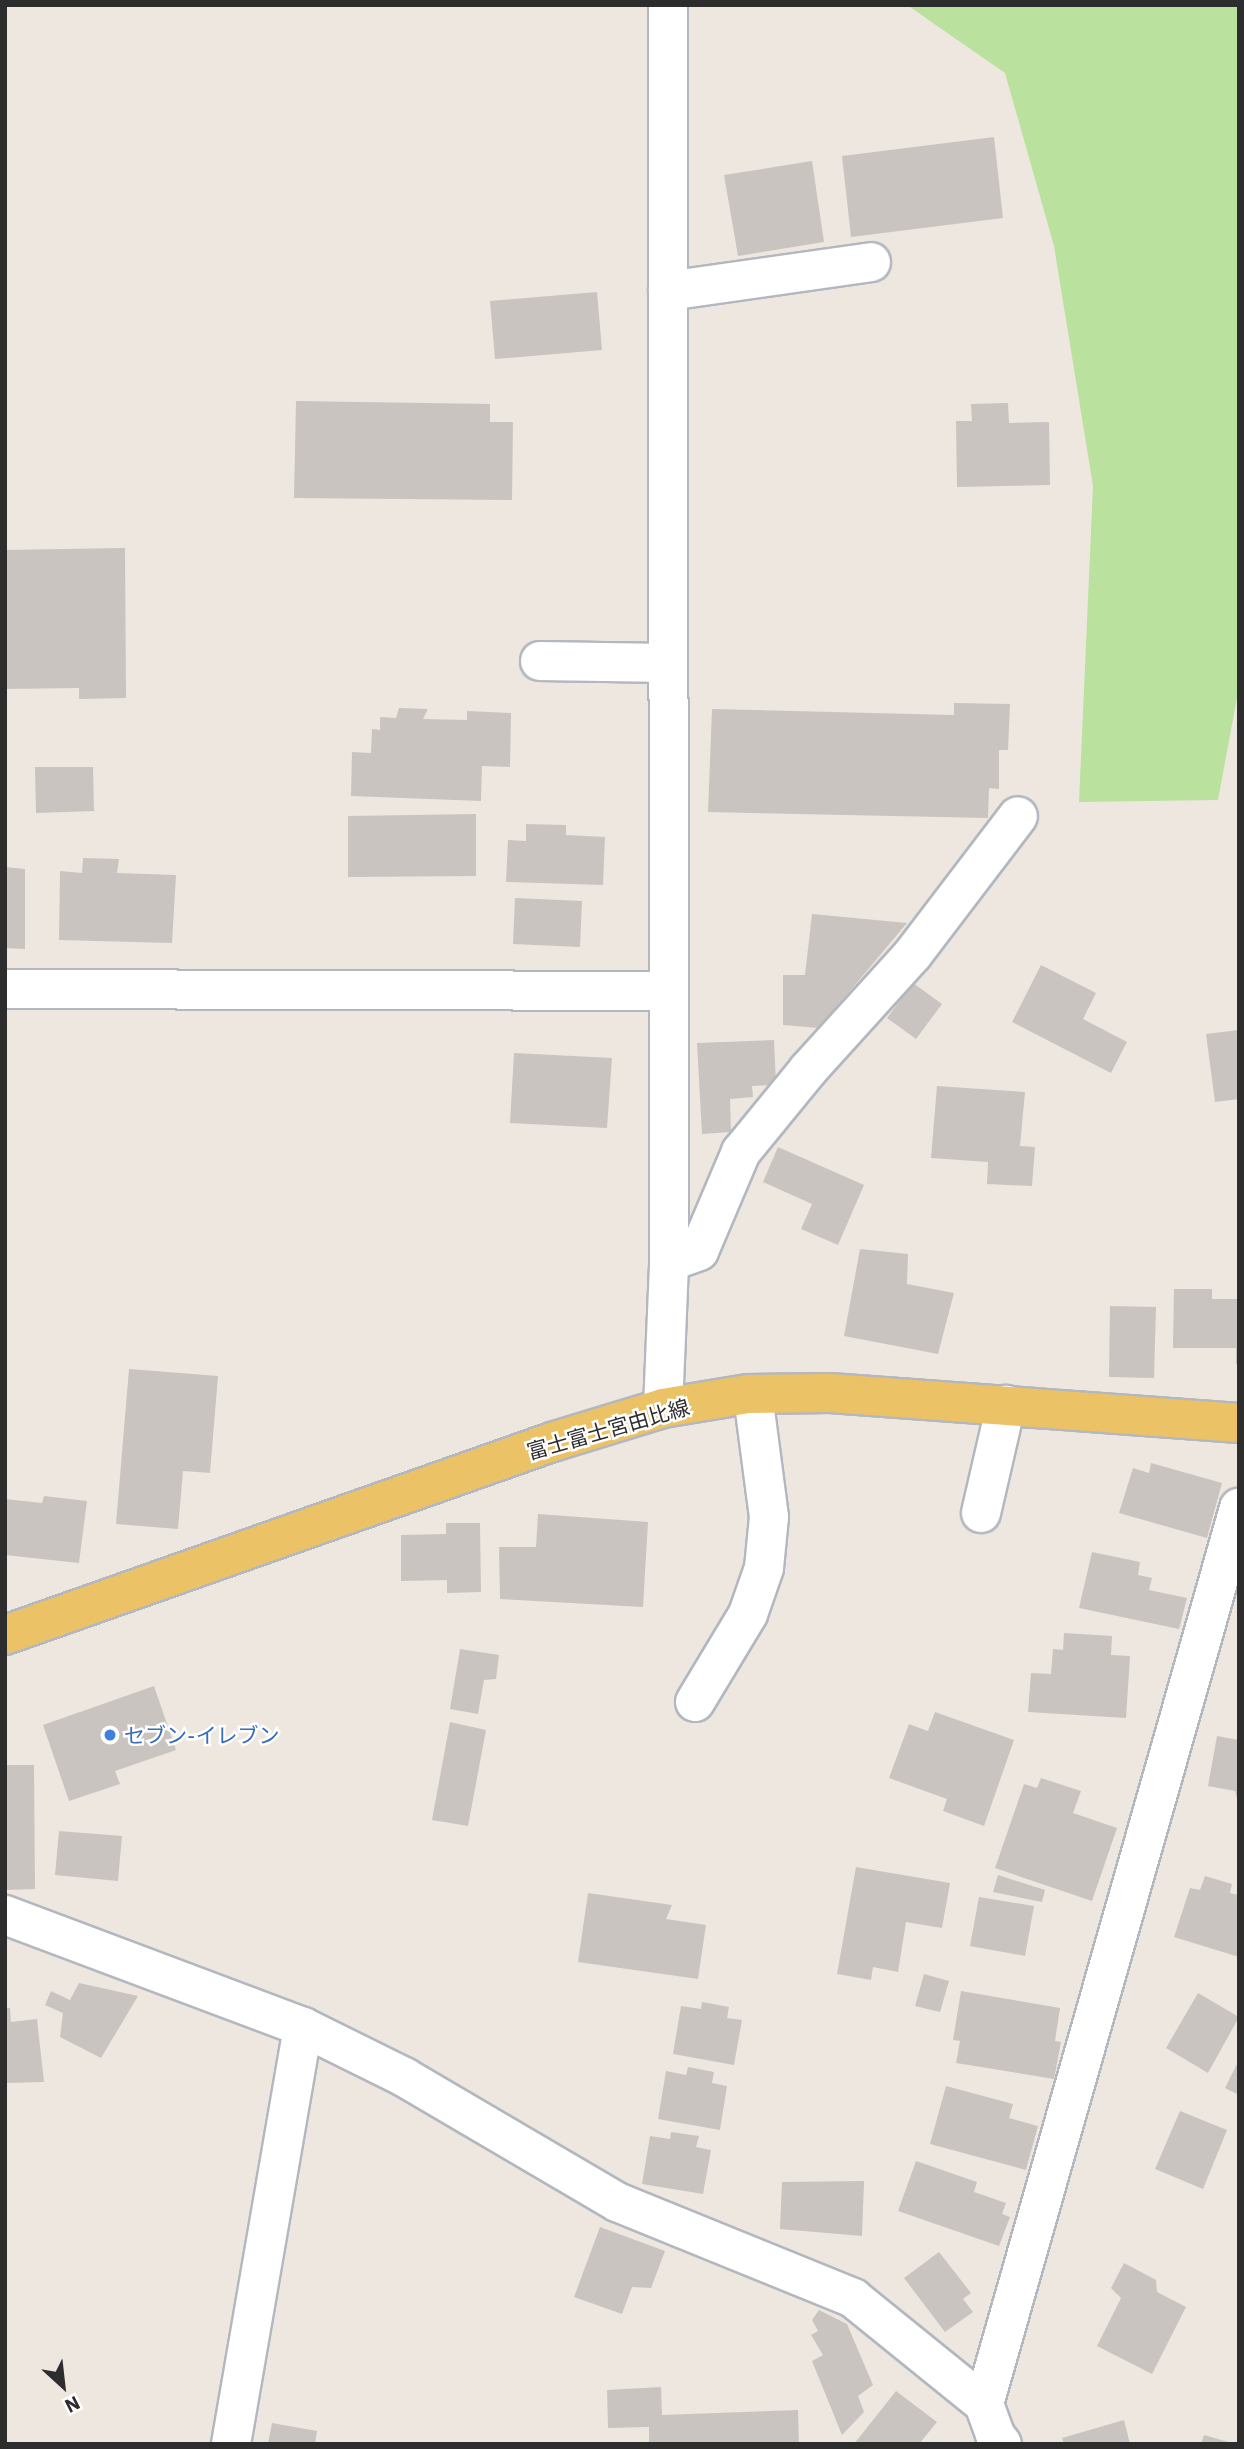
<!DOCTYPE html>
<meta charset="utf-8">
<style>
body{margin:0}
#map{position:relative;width:1244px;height:2449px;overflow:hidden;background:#eee7e0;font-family:"IBM Plex Sans","Noto Sans JP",sans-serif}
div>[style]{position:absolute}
.green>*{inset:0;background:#bbe19f}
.building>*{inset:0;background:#c9c4bf}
.roads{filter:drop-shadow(2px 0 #b3b7bf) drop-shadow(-2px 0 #b3b7bf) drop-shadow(0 2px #b3b7bf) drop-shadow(0 -2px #b3b7bf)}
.street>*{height:38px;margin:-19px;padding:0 19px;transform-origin:19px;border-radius:19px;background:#fff}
.primary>*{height:38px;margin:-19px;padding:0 19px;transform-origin:19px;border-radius:19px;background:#ecc267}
.dots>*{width:19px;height:19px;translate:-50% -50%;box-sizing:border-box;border:4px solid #fff;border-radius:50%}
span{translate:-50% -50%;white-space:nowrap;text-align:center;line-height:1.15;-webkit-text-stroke:5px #fff;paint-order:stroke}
.street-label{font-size:21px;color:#2d2d2d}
.shop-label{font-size:21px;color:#366cbe}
.left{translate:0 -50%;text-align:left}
.frame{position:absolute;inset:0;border:7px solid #2d2d2d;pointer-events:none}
.north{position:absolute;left:28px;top:2351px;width:70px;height:70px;-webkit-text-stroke:5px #fff;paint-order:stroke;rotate:153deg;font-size:19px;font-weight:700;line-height:28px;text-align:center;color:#2d2d2d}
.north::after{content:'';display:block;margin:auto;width:24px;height:32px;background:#2d2d2d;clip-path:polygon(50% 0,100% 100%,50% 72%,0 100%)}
</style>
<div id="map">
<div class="green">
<i style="clip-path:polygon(907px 5px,1239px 5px,1239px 687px,1218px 800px,1079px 802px,1093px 486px,1054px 246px,1005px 73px)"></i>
</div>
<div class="building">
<i style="clip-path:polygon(994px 137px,1003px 218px,851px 237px,842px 156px)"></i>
<i style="clip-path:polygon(812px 161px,824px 242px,738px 256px,724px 175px)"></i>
<i style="clip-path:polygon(597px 292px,602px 350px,495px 359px,490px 301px)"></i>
<i style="clip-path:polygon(296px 401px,490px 404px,490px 422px,513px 422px,512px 500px,294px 498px)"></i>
<i style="clip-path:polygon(1008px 403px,1009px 423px,1049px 422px,1050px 485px,957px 487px,956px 421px,972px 421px,971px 404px)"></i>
<i style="clip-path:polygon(125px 548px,126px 698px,79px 699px,79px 688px,5px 689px,5px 550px)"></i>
<i style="clip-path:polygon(954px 703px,1010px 704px,1008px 750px,999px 750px,999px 789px,989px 788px,988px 818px,708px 812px,712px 709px,954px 715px)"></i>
<i style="clip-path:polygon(399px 708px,428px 709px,423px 719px,467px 720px,467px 711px,511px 713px,510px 767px,482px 766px,481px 801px,351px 796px,352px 752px,371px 753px,372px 729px,380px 730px,380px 717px,396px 718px)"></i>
<i style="clip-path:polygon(35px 767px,93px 767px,94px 811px,36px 813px)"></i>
<i style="clip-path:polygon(476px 814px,476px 876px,348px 877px,348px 816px)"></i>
<i style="clip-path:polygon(526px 824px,566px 825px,566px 835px,605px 837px,603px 885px,506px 882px,508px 840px,526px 841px)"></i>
<i style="clip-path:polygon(83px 858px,119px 859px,117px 873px,176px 875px,172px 943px,59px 940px,60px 871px,82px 873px)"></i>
<i style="clip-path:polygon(5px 867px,25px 869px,25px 949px,5px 948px)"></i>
<i style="clip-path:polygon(515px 898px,582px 901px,580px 947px,513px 944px)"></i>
<i style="clip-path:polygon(812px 914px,907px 923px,819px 1028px,783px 1025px,783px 975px,805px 975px)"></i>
<i style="clip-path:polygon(1041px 965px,1096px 993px,1083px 1019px,1127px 1042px,1111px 1073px,1012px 1022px)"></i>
<i style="clip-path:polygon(913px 983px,942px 1004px,916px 1039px,887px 1018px)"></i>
<i style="clip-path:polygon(1239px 1030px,1239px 1099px,1215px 1102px,1206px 1034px)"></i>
<i style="clip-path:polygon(774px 1040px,776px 1085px,752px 1086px,753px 1097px,730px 1099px,731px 1132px,702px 1134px,697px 1043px)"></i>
<i style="clip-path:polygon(514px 1053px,612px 1058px,607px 1128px,510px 1123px)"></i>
<i style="clip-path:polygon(937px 1086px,1025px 1092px,1020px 1146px,1035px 1147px,1032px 1186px,987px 1184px,988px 1162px,931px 1158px)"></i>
<i style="clip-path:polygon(778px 1147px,864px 1185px,838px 1245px,801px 1229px,812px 1204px,763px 1182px)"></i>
<i style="clip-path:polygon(860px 1249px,908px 1254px,907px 1284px,954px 1293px,938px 1354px,844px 1336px)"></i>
<i style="clip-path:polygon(1174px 1289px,1212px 1289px,1212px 1299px,1239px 1299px,1239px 1364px,1236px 1364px,1236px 1348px,1173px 1348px)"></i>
<i style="clip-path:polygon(1110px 1306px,1156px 1307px,1154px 1378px,1109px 1377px)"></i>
<i style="clip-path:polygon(129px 1369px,218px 1376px,210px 1473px,183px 1471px,178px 1529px,116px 1524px)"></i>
<i style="clip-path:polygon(1151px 1463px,1222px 1483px,1207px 1538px,1119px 1513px,1133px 1468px,1149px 1473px)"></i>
<i style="clip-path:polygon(44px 1496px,87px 1501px,79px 1563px,5px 1555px,5px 1499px,42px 1503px)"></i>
<i style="clip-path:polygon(538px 1514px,648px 1522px,643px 1607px,500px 1599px,499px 1547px,536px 1547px)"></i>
<i style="clip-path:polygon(446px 1523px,480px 1523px,481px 1592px,447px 1593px,447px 1580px,401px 1581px,401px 1535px,446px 1534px)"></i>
<i style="clip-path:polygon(1092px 1552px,1140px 1562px,1138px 1575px,1152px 1578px,1149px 1590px,1187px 1598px,1179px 1629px,1079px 1608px)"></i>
<i style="clip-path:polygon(1064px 1633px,1112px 1636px,1111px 1655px,1130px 1656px,1126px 1718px,1028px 1712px,1031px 1673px,1051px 1674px,1053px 1649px,1063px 1650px)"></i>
<i style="clip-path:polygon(460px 1649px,499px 1655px,496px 1679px,484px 1680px,478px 1714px,450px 1709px)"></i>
<i style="clip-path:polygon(154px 1686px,176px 1750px,115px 1771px,120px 1784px,69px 1801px,43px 1725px)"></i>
<i style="clip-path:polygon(935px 1712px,1014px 1740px,984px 1826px,943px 1811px,947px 1799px,889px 1778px,909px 1724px,928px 1731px)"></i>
<i style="clip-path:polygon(450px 1722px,486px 1730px,468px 1826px,432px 1820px)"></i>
<i style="clip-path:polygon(1217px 1736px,1239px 1740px,1239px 1806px,1235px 1791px,1208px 1786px)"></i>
<i style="clip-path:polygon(5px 1765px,34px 1765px,35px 1889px,5px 1890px)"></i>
<i style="clip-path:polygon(1041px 1778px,1081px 1791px,1073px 1813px,1117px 1828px,1092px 1901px,995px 1868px,1024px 1784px,1037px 1788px)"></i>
<i style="clip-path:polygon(59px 1831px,122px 1836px,118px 1881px,55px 1875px)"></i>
<i style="clip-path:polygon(856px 1867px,950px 1883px,942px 1928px,906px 1922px,898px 1972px,873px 1967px,871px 1980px,837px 1974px)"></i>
<i style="clip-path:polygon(998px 1875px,1045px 1890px,1042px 1902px,993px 1892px)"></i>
<i style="clip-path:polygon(1205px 1876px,1232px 1884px,1230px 1893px,1239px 1895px,1239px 1957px,1174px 1937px,1190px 1888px,1200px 1890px)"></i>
<i style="clip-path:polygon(588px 1893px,672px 1905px,666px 1919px,706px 1925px,698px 1979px,578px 1962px)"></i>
<i style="clip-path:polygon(979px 1897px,1034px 1906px,1025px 1956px,970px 1946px)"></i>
<i style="clip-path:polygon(924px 1974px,949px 1981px,940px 2012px,915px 2006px)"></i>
<i style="clip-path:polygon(79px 1983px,138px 1996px,101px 2058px,60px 2037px,63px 2013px,45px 2005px,51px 1991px,70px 2000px)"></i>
<i style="clip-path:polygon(961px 1991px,1060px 2008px,1055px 2041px,1061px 2042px,1054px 2079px,956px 2063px,960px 2041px,953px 2040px)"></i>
<i style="clip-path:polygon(1198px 1993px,1239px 2017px,1208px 2073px,1166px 2048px)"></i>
<i style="clip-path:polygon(702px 2002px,729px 2007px,727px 2018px,742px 2020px,734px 2065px,673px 2054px,681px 2006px,701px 2009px)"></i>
<i style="clip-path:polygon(5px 2008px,10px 2008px,11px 2022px,37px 2019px,44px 2082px,5px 2083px)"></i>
<i style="clip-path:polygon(1239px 2060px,1239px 2095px,1225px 2088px)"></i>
<i style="clip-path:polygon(688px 2067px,714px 2072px,712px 2083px,727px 2086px,720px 2130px,658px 2119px,666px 2071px,686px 2075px)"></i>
<i style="clip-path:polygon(946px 2086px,1013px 2104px,1009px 2118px,1038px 2126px,1026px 2170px,930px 2144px)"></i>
<i style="clip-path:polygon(1180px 2111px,1227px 2130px,1203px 2189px,1155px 2169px)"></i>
<i style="clip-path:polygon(671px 2132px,699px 2136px,696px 2147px,711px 2150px,703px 2194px,642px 2184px,650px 2136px,670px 2139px)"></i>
<i style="clip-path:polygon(916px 2161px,977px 2182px,974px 2192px,1006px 2203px,1002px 2214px,1010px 2217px,999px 2246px,898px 2211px)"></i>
<i style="clip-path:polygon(864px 2181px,862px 2236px,780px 2229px,782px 2182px)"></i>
<i style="clip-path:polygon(600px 2227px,665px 2251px,651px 2288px,632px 2287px,622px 2314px,574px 2297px)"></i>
<i style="clip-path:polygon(939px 2252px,971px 2293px,963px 2299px,973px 2312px,945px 2332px,904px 2278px)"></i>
<i style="clip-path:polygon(1124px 2263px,1156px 2280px,1157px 2292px,1186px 2307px,1152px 2374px,1097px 2346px,1121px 2298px,1111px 2288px)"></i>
<i style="clip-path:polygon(819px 2310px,847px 2324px,873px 2385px,858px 2396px,864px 2412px,842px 2435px,812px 2361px,823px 2355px,811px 2335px,818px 2331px,812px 2320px)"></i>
<i style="clip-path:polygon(661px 2387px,662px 2415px,798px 2410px,799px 2444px,649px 2444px,649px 2427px,608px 2428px,607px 2390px)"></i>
<i style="clip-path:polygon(896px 2391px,937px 2422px,919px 2444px,854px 2444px)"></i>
<i style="clip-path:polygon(1124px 2420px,1130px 2444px,1064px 2444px,1062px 2438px)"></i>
<i style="clip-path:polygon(272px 2423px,317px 2431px,315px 2444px,268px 2444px)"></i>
<i style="clip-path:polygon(1204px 2435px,1232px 2443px,1232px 2444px,1201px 2444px)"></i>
</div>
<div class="roads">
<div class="street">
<i style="left:668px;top:291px;width:205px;rotate:-8.1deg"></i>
<i style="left:540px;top:661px;width:128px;rotate:0.9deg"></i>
<i style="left:5px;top:989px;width:661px;rotate:0.17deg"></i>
<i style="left:669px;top:1262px;width:32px;rotate:-20deg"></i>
<i style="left:699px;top:1251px;width:108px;rotate:-67deg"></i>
<i style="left:741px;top:1152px;width:106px;rotate:-50.7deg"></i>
<i style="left:808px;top:1070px;width:156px;rotate:-47.8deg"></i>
<i style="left:913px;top:954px;width:173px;rotate:-52.7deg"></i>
<i style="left:663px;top:1408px;width:146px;rotate:-87.6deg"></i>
<i style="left:669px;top:1262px;width:1257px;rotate:-90.05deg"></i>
<i style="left:981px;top:1513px;width:111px;rotate:-77deg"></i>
<i style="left:695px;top:1702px;width:103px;rotate:-58.9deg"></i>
<i style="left:748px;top:1614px;width:49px;rotate:-70.8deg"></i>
<i style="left:764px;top:1568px;width:51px;rotate:-84.4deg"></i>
<i style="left:769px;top:1517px;width:123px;rotate:-97.5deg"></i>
<i style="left:5px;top:1915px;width:318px;rotate:20.6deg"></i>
<i style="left:303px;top:2027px;width:113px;rotate:26.3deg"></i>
<i style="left:404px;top:2077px;width:247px;rotate:30.4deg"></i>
<i style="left:617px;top:2202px;width:255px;rotate:22.1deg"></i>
<i style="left:853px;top:2298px;width:169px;rotate:39deg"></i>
<i style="left:984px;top:2404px;width:33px;rotate:70deg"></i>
<i style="left:995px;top:2435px;width:11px;rotate:52deg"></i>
<i style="left:984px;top:2404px;width:932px;rotate:-74.11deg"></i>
<i style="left:231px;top:2444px;width:423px;rotate:-80.2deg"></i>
</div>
<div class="primary">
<i style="left:5px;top:1635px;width:580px;rotate:-19.43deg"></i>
<i style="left:552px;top:1442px;width:116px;rotate:-17deg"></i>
<i style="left:663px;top:1408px;width:86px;rotate:-9.4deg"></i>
<i style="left:748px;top:1394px;width:82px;rotate:-0.7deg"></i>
<i style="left:830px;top:1393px;width:410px;rotate:4.2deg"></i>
</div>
</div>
<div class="dots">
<i style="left:110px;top:1735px;background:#3f7fe0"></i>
</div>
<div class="street-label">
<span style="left:608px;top:1429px;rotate:-16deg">富士富士宮由比線</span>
</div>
<div class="shop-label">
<span class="left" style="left:124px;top:1735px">セブン-イレブン</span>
</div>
<div class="frame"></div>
<div class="north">N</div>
</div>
